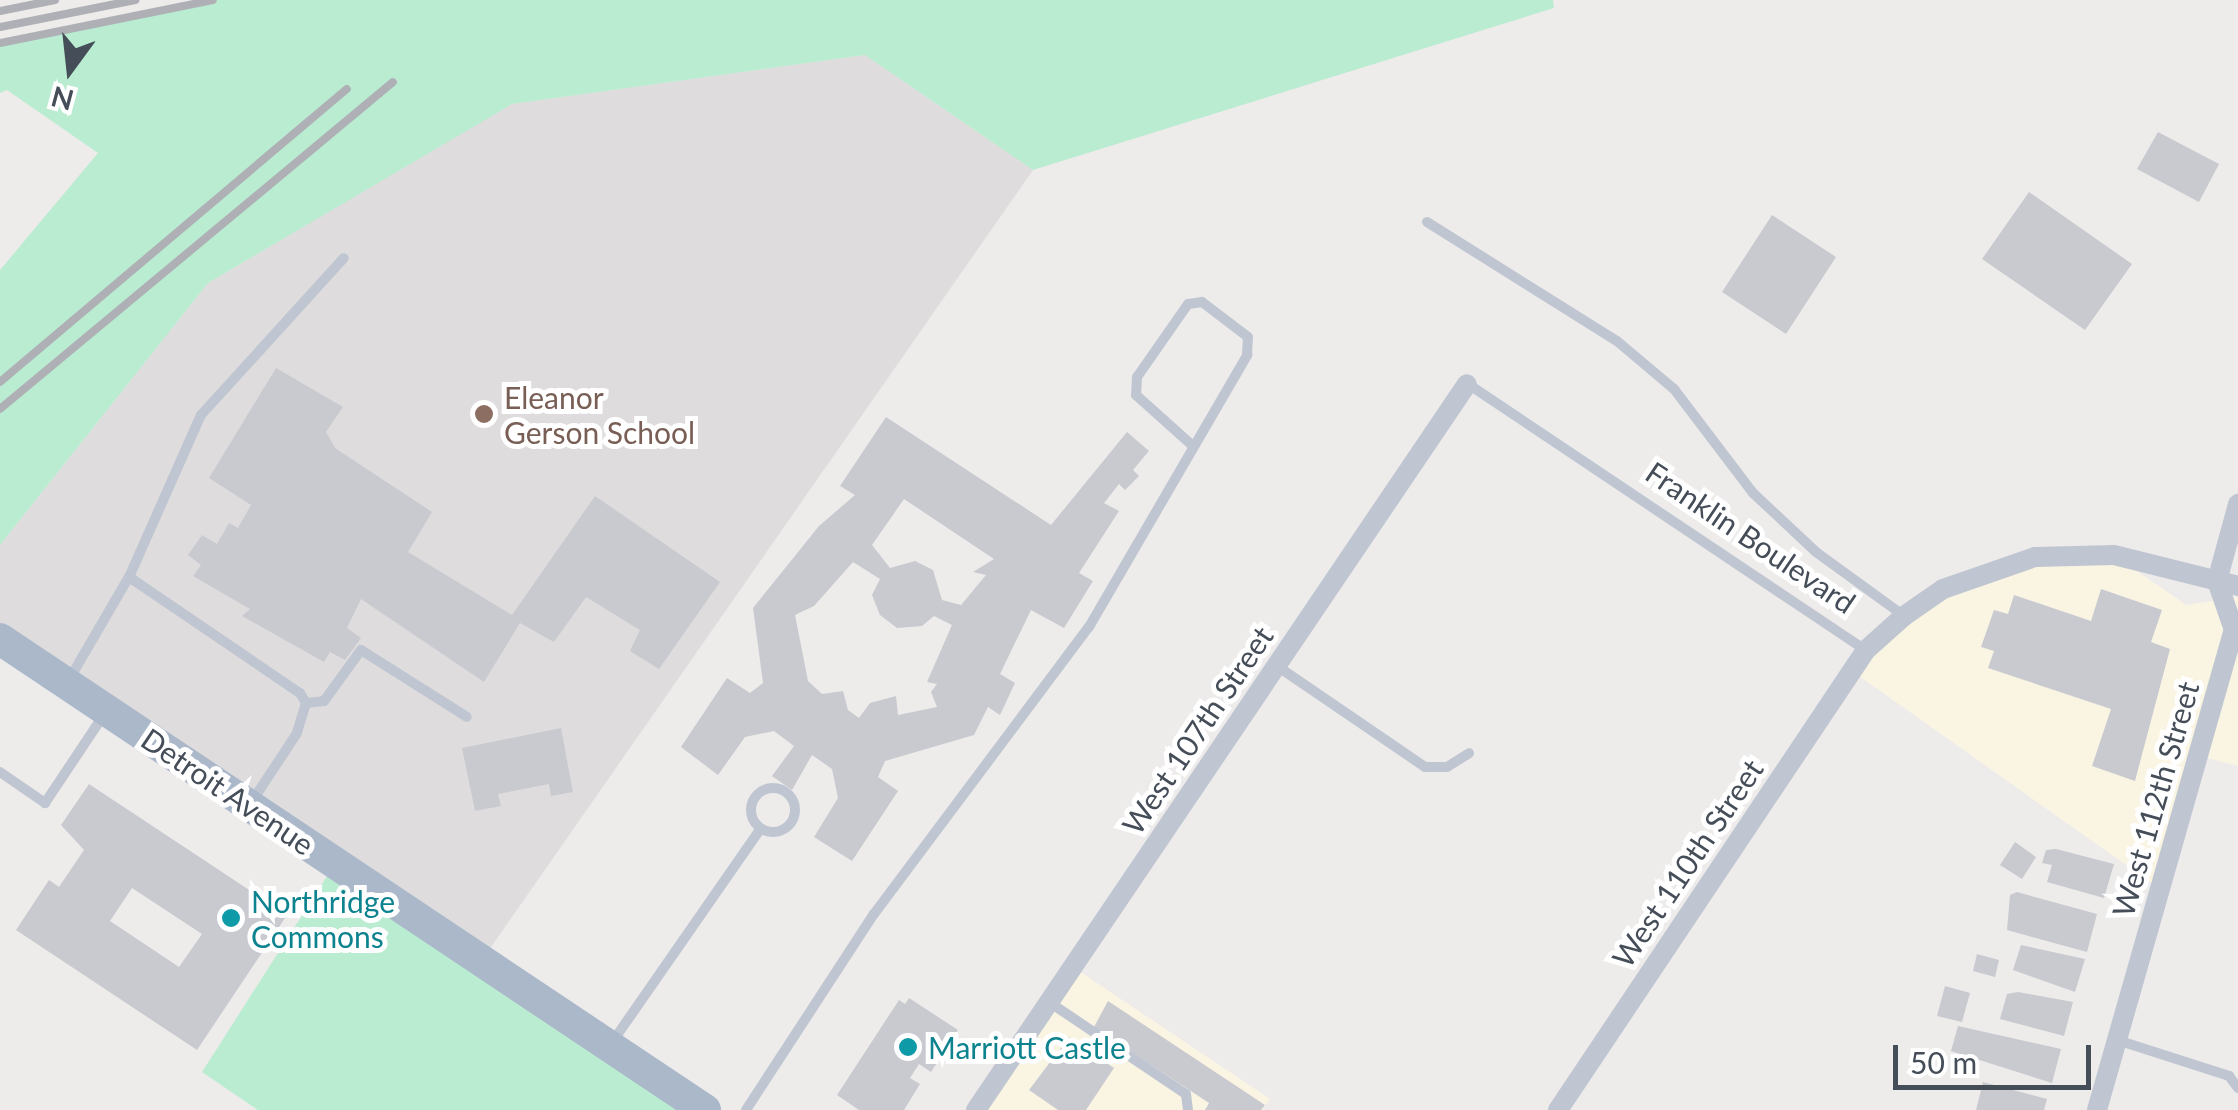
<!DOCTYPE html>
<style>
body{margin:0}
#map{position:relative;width:2238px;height:1110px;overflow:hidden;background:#eeebeb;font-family:Lato,sans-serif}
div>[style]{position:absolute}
.commercial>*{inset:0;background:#faf5e3}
.education>*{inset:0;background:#dfdcdd}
.green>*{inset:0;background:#baecd1}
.building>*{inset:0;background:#c8cad0}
.lane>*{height:10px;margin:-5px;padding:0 5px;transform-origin:5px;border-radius:5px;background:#bfc6d1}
.lane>.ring{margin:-5px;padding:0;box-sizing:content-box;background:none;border:10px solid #bfc6d1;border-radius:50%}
.street>*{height:20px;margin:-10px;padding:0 10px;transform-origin:10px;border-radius:10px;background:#bfc6d1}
.primary>*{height:32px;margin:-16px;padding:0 16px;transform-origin:16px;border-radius:16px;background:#abb8ca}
.rail>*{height:8px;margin:-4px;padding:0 4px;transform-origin:4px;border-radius:4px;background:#aeb0b6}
.dots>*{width:28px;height:28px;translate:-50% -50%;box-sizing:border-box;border:5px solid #fff;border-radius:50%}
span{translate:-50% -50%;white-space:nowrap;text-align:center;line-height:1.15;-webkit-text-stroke:10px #fff;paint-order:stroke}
.education-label{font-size:30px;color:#785e54}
.left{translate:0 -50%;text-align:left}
.street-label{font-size:30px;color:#454d58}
.culture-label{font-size:30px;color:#0d838f}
.north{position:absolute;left:20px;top:20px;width:100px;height:100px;-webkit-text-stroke:8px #fff;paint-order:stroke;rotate:195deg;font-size:28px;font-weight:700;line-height:40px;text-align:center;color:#454d58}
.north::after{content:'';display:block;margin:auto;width:35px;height:45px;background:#454d58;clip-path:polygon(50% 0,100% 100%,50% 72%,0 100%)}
.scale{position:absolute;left:1893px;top:1045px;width:198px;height:45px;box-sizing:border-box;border:5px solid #454d58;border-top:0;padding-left:12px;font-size:30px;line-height:35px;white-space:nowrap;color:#454d58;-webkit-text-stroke:8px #fff;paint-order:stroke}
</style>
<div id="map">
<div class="commercial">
<i style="clip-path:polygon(2114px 555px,2186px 605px,2238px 597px,2238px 766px,2199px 756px,2160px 889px,1852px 671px,1866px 650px,1990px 570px)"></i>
<i style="clip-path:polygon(1073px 967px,1270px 1099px,1262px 1110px,976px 1110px)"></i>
</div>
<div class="education">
<i style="clip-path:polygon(865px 55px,1033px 170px,482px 960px,0 639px,0 545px,208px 283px,511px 104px)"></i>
</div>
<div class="green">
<i style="clip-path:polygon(217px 0,1553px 0,1554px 8px,1033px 170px,865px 55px,512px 104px,208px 283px,0 545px,0 270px,98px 153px,7px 90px,0 93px,0 45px)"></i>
<i style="clip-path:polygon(336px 862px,705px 1110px,258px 1110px,202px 1072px)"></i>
</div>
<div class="building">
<i style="clip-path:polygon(2158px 132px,2219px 164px,2199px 202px,2137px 169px)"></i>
<i style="clip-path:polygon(2029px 192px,2132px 264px,2085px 330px,1982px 259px)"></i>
<i style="clip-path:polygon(1772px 215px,1836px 257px,1786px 334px,1722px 292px)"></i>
<i style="clip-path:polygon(276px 368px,343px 407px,326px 432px,335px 448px,432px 512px,408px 552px,512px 615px,595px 496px,720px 582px,659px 669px,630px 651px,640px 630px,586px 597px,554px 642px,520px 623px,484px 682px,361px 599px,347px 628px,361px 638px,345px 660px,330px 652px,324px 662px,242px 616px,250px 609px,193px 576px,201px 565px,188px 555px,202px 535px,217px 544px,229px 523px,238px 528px,251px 505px,209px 478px)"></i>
<i style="clip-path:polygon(evenodd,886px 417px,1051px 525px,1127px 432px,1149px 451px,1133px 470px,1139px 476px,1125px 490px,1119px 484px,1104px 503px,1119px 511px,1079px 573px,1093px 581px,1064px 628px,1031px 610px,1000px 674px,1015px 683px,1000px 715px,988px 707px,974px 735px,885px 761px,878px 777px,898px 791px,852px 861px,814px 837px,838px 798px,832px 769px,812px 755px,792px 790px,772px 776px,794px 746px,774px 731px,745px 737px,718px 775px,681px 747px,727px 678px,750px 693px,763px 683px,753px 608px,819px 526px,855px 495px,840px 486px,886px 417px,904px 499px,994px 559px,973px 572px,986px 575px,961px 605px,942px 600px,933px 570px,915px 561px,890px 568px,872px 545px,904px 499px,886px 417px,853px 562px,880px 579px,872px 595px,880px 615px,897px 628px,922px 626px,934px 616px,952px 625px,927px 682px,937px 684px,931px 692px,937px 707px,898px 715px,896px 696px,870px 703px,859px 718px,848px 710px,843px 691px,822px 694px,808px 681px,795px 615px,814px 606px,853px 562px)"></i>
<i style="clip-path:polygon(2101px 589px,2162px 610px,2151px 642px,2170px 649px,2135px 781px,2092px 766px,2111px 709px,1988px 668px,1994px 651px,1981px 647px,1994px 610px,2008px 614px,2014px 595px,2091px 621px)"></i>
<i style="clip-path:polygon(561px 728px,573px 792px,551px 796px,549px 784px,498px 794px,501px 806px,475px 811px,462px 748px)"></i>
<i style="clip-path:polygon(evenodd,89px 784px,287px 915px,197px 1050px,16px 930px,49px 880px,59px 887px,84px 850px,61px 825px,89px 784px,132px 888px,202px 934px,179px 967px,110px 921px,132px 888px)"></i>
<i style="clip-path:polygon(2015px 842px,2036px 857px,2022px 879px,2000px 865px)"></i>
<i style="clip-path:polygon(2056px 849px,2114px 864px,2104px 898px,2047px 882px,2052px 865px,2042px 863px,2046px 850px)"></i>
<i style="clip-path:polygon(2017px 892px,2097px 914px,2087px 952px,2007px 930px,2010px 895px)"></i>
<i style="clip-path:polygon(2021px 945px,2085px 959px,2075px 992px,2013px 970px)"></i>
<i style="clip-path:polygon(1977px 954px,1999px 960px,1995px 977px,1973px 971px)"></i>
<i style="clip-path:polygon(1945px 986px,1970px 993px,1962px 1022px,1937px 1016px)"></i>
<i style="clip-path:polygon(2018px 992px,2073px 1002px,2064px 1036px,2000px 1019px,2007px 994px)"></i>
<i style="clip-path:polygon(909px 998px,958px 1030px,931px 1072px,919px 1064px,910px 1078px,920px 1084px,904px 1110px,859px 1110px,837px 1095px,899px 1000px,905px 1004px)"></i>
<i style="clip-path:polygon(1108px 1001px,1265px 1105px,1261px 1110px,1205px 1110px,1209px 1103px,1094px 1027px)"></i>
<i style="clip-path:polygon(1958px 1026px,2061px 1049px,2052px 1083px,1951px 1051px)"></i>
<i style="clip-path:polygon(1069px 1037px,1114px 1068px,1086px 1110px,1058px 1110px,1029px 1090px)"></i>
<i style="clip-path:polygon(1983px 1082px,2047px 1099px,2044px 1110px,1976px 1110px)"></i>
</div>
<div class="lane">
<i style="left:1427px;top:222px;width:224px;rotate:32.1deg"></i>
<i style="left:1617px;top:341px;width:75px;rotate:40.1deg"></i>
<i style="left:1674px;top:389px;width:131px;rotate:52.8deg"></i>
<i style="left:1753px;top:493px;width:86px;rotate:43.1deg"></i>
<i style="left:1816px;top:552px;width:109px;rotate:36deg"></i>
<i style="left:1468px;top:384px;width:478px;rotate:33.8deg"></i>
<i style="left:129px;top:577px;width:207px;rotate:34.2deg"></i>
<i style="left:300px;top:693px;width:12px;rotate:59deg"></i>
<i style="left:306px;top:703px;width:31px;rotate:107deg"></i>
<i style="left:297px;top:733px;width:80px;rotate:123.3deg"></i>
<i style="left:1277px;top:666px;width:179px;rotate:34.3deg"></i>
<i style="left:1425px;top:767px;width:22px"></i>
<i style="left:1447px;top:767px;width:26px;rotate:-32deg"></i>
<i style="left:70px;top:678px;width:119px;rotate:-59.8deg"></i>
<i style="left:130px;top:575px;width:175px;rotate:-66.1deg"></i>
<i style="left:201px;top:415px;width:212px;rotate:-47.7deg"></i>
<i style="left:306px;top:703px;width:18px;rotate:-6deg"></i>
<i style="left:324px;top:701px;width:63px;rotate:-54deg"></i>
<i style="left:361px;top:650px;width:125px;rotate:32.3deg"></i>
<i style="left:0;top:772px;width:55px;rotate:34.6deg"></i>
<i style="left:45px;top:803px;width:105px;rotate:-56.3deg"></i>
<i class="ring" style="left:751px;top:788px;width:34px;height:34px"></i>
<i style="left:1049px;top:1002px;width:165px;rotate:33.9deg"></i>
<i style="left:1186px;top:1094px;width:16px;rotate:83deg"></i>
<i style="left:2117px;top:1040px;width:118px;rotate:17.8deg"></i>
<i style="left:2229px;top:1076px;width:15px;rotate:53deg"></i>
<i style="left:613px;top:1041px;width:259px;rotate:-55.2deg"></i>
<i style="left:746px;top:1110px;width:234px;rotate:-56.9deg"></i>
<i style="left:874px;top:914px;width:359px;rotate:-53.2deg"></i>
<i style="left:1089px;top:627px;width:315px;rotate:-59.8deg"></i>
<i style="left:1247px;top:355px;width:18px;rotate:-87deg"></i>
<i style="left:1248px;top:337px;width:58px;rotate:-142.7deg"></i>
<i style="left:1202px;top:302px;width:14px;rotate:172deg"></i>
<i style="left:1188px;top:304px;width:89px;rotate:124.9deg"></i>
<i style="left:1137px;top:377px;width:18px;rotate:93deg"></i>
<i style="left:1136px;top:395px;width:76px;rotate:41.8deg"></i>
</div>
<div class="street">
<i style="left:976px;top:1110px;width:876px;rotate:-55.93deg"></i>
<i style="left:1558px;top:1110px;width:554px;rotate:-56.2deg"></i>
<i style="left:1866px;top:650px;width:51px;rotate:-41.8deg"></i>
<i style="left:1904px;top:616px;width:47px;rotate:-34.7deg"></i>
<i style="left:1943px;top:589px;width:97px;rotate:-19.2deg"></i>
<i style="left:2035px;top:557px;width:79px;rotate:-1.5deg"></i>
<i style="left:2114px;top:555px;width:128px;rotate:14deg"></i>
<i style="left:2097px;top:1110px;width:499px;rotate:-74.1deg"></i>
<i style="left:2234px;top:630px;width:52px;rotate:-109.1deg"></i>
<i style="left:2217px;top:581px;width:80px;rotate:-74.7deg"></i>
</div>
<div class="primary">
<i style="left:0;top:639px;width:848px;rotate:33.75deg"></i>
</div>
<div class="rail">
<i style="left:0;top:11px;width:56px;rotate:-11.3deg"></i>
<i style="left:0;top:27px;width:138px;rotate:-11.3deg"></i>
<i style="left:0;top:43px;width:217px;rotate:-11.4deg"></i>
<i style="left:0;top:382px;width:454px;rotate:-40.2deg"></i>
<i style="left:0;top:409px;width:511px;rotate:-39.76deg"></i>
</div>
<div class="dots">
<i style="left:484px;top:414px;background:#8d6e63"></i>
<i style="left:231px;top:918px;background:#0f9aa8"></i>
<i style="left:908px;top:1047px;background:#0f9aa8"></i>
</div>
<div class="education-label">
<span class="left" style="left:504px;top:414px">Eleanor<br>Gerson School</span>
</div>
<div class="street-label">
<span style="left:1751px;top:537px;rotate:34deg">Franklin Boulevard</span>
<span style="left:1197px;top:730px;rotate:-56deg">West 107th Street</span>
<span style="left:228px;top:791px;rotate:34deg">Detroit Avenue</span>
<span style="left:2155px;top:799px;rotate:-74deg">West 112th Street</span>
<span style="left:1687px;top:863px;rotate:-56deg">West 110th Street</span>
</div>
<div class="culture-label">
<span class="left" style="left:251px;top:918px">Northridge<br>Commons</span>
<span class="left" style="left:928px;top:1047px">Marriott Castle</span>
</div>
<div class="north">N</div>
<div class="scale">50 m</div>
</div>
